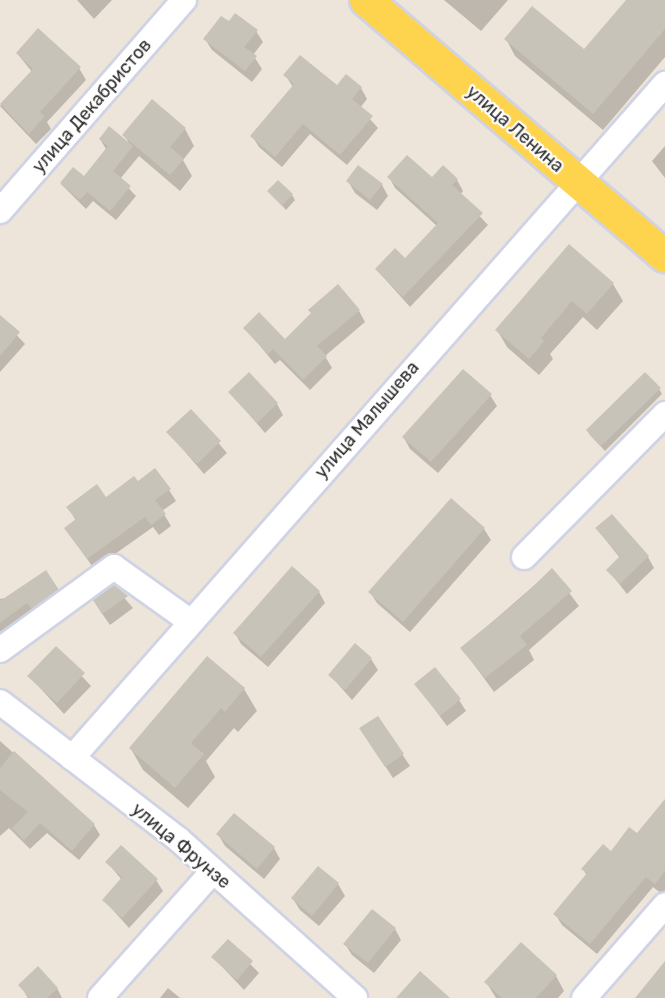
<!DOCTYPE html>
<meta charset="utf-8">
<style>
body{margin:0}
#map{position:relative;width:665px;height:998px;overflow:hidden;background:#ede5da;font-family:Rubik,sans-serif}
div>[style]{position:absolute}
.shadow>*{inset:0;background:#0003}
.building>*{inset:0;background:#c8c3b9}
.roads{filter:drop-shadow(2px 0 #cfd3e4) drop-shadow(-2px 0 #cfd3e4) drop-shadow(0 2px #cfd3e4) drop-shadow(0 -2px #cfd3e4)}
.minor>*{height:24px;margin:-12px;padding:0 12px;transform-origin:12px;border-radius:12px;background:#fff}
.major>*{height:32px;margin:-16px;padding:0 16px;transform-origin:16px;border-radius:16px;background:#fed44f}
span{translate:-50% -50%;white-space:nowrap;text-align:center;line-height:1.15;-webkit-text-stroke:4.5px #fff;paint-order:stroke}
.street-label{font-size:18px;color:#2a2a2a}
</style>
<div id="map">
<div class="shadow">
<i style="clip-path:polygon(77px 0,112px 0,94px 19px)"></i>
<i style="clip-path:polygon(444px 0,508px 0,481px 31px)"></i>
<i style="clip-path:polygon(628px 0,665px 0,665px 57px,603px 130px,515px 56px,506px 39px,585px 52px)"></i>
<i style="clip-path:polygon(229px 23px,256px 31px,263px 42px,253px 55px,262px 69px,252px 82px,212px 50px,205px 39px)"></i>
<i style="clip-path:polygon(17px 53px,79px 68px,86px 80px,47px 122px,51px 129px,36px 144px,0 106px,32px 72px)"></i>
<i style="clip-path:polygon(285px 75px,338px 87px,361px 88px,367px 99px,360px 108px,378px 128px,347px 165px,310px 134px,282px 167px,259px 147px,252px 136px,293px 87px)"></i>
<i style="clip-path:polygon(152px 102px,185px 129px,194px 146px,183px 160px,192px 176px,180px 191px,139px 156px,120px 179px,136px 196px,116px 220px,93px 201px,86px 209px,61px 184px,84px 178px,106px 149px,100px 139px,130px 145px,124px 135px)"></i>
<i style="clip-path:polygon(665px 146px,665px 178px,652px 161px)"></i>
<i style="clip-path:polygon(389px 177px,457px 180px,463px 191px,460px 195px,488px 225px,410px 307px,376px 269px,405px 260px,437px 226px,395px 188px)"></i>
<i style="clip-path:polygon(348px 181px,382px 185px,388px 196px,377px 210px,355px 193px)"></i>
<i style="clip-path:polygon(269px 191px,292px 195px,295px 200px,286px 210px)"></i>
<i style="clip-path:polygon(613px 284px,623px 301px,597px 330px,583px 317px,550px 354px,553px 359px,539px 375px,507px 347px,497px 330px)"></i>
<i style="clip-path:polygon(359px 311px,365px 322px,325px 356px,332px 368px,310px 390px,280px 360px,275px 364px,245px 328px,285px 341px)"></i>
<i style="clip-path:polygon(0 317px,25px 344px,0 372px)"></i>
<i style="clip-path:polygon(659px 389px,662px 394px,605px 451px,590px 435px,587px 430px)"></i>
<i style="clip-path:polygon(230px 392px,277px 404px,283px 415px,265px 433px)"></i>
<i style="clip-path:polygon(490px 395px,497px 406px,438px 473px,410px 449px,404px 438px)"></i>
<i style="clip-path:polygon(191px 411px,227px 453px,204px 474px,168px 432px)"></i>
<i style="clip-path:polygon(137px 483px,169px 490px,176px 501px,162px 511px,171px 526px,159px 535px,153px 527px,94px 569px,66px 528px,76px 521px,68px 507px,105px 499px)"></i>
<i style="clip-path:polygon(451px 500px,484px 529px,491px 540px,410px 632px,377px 603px,370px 592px)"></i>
<i style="clip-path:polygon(597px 529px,648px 557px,654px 568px,627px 594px,608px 570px,620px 558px)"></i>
<i style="clip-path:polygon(552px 570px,579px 606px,529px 650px,534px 660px,494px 692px,462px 648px)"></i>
<i style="clip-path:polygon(114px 586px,133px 608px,110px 625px,101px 612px)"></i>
<i style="clip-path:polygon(57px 590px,66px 605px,0 643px,0 599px)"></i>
<i style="clip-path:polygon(319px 592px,325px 603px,268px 667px,241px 644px,235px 633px)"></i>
<i style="clip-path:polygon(56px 648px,91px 686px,64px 714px,29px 676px)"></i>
<i style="clip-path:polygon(371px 659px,378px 670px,352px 700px,330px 675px)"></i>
<i style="clip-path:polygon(416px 684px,459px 700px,466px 711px,447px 726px)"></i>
<i style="clip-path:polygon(244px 689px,257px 711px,238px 732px,234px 728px,206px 761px,215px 777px,188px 808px,143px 770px,131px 749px)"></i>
<i style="clip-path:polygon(378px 718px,410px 766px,393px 778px,368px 740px)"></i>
<i style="clip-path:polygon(0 741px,94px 825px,100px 835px,79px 860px,47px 833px,30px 849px,9px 828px,0 836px)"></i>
<i style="clip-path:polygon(665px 801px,665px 890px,662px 894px,653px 887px,597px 954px,562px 925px,555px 914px,587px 876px,583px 869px,637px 835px)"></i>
<i style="clip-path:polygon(218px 834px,274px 848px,280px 859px,264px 879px,225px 846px)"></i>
<i style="clip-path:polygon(107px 862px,156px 880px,163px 891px,129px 928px,104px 900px,122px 880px)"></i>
<i style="clip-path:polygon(318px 868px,338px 884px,345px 896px,319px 926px,300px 910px,293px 899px)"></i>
<i style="clip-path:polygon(395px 929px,401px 940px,374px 973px,352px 955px,345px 944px)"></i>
<i style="clip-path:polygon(228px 941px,259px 973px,244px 990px,213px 957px)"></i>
<i style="clip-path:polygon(556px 976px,564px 991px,558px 998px,496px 998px,486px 982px)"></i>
<i style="clip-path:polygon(20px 985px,57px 988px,62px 998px,28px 998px)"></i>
<i style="clip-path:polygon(168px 988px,180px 998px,160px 998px)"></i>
</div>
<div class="building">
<i style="clip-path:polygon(626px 0,665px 0,665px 29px,593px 114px,504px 39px,532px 6px,584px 49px)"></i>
<i style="clip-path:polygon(235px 13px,258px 30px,244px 47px,257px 56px,245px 71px,203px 39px,221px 16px,229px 21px)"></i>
<i style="clip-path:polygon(38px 28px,81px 67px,40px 112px,45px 116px,29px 134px,0 104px,33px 69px,16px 53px)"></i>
<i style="clip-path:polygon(300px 55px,337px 85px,346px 74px,362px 87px,352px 99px,373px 116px,340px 155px,303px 124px,275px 157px,250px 136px,294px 84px,283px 75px)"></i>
<i style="clip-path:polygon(152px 99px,186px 128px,170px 147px,184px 159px,170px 175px,122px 135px)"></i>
<i style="clip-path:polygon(109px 126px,133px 146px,113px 171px,131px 186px,110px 211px,87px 192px,80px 200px,60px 183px,73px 167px,84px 176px,108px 146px,99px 139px)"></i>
<i style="clip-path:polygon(407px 155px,432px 177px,443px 165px,458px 179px,452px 185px,483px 213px,403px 297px,375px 269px,395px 248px,405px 258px,438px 223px,387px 177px)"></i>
<i style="clip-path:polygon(358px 165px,383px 184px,370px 200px,346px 181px)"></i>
<i style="clip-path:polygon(278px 180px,293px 194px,282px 206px,267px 191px)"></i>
<i style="clip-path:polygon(569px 244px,614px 283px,587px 314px,572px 301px,541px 338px,544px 341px,529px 359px,495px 330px)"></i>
<i style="clip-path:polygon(338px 284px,360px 310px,317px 346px,327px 356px,303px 380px,273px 349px,268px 354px,243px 328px,259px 312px,285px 339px,311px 313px,308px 310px)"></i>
<i style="clip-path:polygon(0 315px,20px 332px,0 356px)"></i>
<i style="clip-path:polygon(463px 369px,492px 394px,431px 462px,402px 437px)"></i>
<i style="clip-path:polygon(249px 372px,278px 403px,257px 423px,228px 392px)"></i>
<i style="clip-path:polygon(645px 372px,661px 388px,601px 446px,586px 430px)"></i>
<i style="clip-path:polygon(191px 409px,221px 441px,197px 464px,166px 432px)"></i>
<i style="clip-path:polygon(155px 468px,171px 489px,155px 500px,166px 514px,151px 525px,145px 517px,87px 559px,64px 528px,76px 519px,66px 507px,97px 484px,106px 497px,134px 476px,138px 481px)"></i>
<i style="clip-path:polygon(451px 498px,485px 528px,403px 622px,368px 592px)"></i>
<i style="clip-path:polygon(612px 514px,649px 556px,620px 584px,606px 570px,620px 556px,595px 528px)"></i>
<i style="clip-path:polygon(292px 566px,320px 591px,261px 657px,233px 633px)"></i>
<i style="clip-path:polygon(552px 568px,572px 591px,520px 636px,527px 645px,485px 678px,460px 648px,519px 600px)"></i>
<i style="clip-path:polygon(46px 570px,59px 590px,32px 609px,27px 603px,0 623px,0 601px)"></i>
<i style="clip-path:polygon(114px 585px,128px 596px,102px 614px,93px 600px)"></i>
<i style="clip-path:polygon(355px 643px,372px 658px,345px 690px,328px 675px)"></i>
<i style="clip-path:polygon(56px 646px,85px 673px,57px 703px,27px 676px)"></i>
<i style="clip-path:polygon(207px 656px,245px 688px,225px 712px,221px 708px,191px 743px,204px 754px,175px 788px,129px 748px)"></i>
<i style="clip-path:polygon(435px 667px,461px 699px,440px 716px,414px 684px)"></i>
<i style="clip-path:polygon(378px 716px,404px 754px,385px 767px,359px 728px)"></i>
<i style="clip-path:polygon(14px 751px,95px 824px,72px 851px,40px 823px,24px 840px,12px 828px,28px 812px,0 790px,0 768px)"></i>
<i style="clip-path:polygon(665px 799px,665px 871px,655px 884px,646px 877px,590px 944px,553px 914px,587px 873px,581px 869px,603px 844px,611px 851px,629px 827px,637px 833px)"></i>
<i style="clip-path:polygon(234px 813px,275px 847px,257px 869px,216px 834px)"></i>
<i style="clip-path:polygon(121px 845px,158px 879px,122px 918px,102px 900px,122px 877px,105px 862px)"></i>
<i style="clip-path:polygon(318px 866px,339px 883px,312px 916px,291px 898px)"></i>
<i style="clip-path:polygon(372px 909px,396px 928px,368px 963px,343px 944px)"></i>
<i style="clip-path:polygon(228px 939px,253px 961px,237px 980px,211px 957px)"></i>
<i style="clip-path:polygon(521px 942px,557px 975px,536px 998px,502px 998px,484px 982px)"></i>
<i style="clip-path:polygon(665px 961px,665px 998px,635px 998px)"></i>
<i style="clip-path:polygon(38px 966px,58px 988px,47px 998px,30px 998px,18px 985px)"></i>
<i style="clip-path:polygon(420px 971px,450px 998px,396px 998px)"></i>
</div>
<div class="roads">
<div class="minor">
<i style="left:0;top:211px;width:280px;rotate:-48.9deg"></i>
<i style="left:524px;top:557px;width:201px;rotate:-45.4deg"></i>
<i style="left:0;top:650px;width:141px;rotate:-36.1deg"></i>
<i style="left:114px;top:567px;width:95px;rotate:35.5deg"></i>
<i style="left:0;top:702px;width:225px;rotate:37.6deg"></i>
<i style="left:178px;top:839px;width:238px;rotate:41.9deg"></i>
<i style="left:72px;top:758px;width:898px;rotate:-48.66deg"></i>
<i style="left:100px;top:998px;width:170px;rotate:-48.3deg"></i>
<i style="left:584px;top:998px;width:123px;rotate:-48.9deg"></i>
</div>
<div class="major">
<i style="left:366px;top:0;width:394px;rotate:40.6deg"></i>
</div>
</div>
<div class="street-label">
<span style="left:92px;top:106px;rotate:-49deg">улица Декабристов</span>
<span style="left:515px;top:129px;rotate:41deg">улица Ленина</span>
<span style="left:367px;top:420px;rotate:-49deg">улица Малышева</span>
<span style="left:181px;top:846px;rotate:40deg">улица Фрунзе</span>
</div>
</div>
